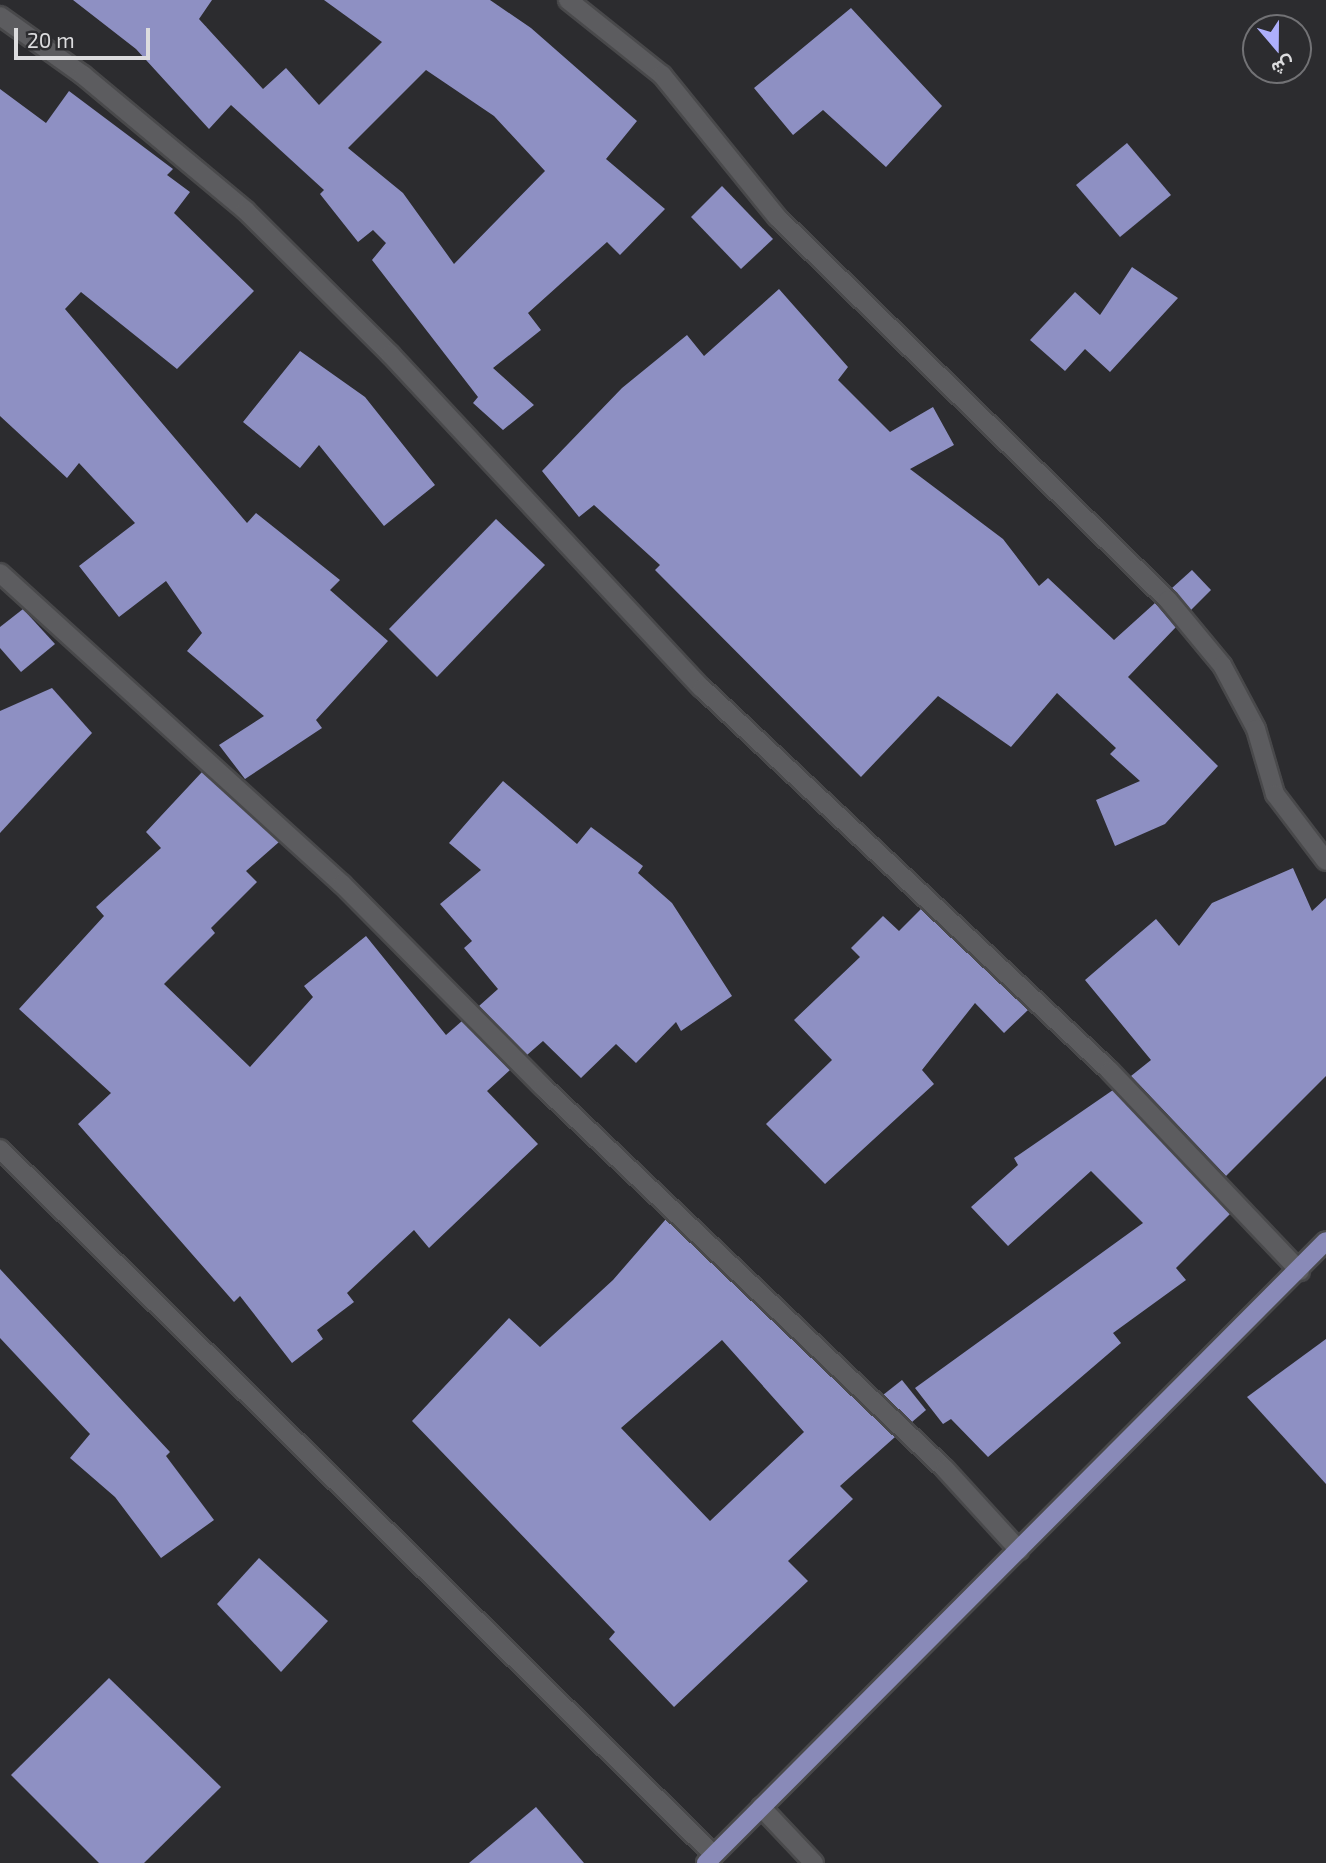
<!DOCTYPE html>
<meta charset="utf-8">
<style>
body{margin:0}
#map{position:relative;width:1326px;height:1863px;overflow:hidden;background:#2c2c2f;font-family:"Exo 2",Vazirmatn,sans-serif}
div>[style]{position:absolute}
.building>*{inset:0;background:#8e90c3}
.roads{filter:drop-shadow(2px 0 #49494b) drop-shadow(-2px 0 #49494b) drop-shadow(0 2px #49494b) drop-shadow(0 -2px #49494b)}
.minor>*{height:18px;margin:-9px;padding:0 9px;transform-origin:9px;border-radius:9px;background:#5c5c5f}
.major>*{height:18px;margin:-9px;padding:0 9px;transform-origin:9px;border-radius:9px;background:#898ab8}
span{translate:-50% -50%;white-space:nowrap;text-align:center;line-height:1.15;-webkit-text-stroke:7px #2c2c2f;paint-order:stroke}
.north{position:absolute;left:1242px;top:14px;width:70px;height:70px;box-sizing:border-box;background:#2c2c2f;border:2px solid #727275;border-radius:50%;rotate:160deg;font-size:19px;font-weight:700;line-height:28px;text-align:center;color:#dcdcde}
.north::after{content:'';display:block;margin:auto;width:24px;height:32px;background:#adaffb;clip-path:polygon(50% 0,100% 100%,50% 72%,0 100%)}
.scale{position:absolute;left:14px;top:28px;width:136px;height:32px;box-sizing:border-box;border:4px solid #dcdcde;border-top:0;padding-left:9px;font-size:21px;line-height:24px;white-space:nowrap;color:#dcdcde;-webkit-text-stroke:5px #2c2c2f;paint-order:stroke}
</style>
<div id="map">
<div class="building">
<i style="clip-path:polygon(evenodd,73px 0,212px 0,199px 19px,263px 89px,286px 68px,319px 105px,382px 42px,324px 0,490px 0,531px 28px,637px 121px,606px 159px,665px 209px,620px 255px,607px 242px,528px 313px,541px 330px,493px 368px,534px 405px,503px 430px,473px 403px,478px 397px,372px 260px,386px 243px,373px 230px,358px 242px,320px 194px,324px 190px,231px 105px,209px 129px,136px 49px,73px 0,426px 70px,494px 116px,545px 171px,454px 264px,403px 193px,348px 148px,426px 70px)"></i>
<i style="clip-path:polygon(851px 8px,942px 106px,886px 167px,823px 110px,793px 135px,754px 88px)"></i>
<i style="clip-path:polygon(0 89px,46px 123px,69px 91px,173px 169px,167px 175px,190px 192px,174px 213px,254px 291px,177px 369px,81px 292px,65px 309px,247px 523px,256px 513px,340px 580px,330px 590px,388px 641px,316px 720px,322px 728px,245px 779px,219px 745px,264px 716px,187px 651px,202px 633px,166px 581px,119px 617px,79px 566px,135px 523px,79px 463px,67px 478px,0 416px)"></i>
<i style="clip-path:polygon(1127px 143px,1171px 195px,1120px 237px,1076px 185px)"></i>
<i style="clip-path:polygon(722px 186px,773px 239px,741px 269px,691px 217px)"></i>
<i style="clip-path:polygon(1132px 267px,1178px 298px,1110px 372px,1085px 349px,1065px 371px,1030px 340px,1075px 292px,1100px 315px)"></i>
<i style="clip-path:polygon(779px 289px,848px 367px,838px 380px,890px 432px,933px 407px,954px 445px,910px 469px,1003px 539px,1039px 586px,1048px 578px,1114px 640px,1155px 603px,1176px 627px,1128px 677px,1218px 766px,1165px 824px,1115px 846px,1096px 800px,1140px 781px,1110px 754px,1116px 748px,1057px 693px,1011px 747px,938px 696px,861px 777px,655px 570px,660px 565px,594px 505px,579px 517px,542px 471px,622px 388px,687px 335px,704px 356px)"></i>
<i style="clip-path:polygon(300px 351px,365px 397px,435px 485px,384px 526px,319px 445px,300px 468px,243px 422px)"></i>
<i style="clip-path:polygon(496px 519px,545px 565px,437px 677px,389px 629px)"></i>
<i style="clip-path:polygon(1192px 570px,1211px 590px,1191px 610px,1172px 588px)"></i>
<i style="clip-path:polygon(23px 609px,55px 644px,21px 672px,0 648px,0 627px)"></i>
<i style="clip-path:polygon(52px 688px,92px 733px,0 833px,0 711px)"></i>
<i style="clip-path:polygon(202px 772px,279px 842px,246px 871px,257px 882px,211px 928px,215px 933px,164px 984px,250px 1067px,313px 997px,304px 986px,366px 936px,446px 1035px,462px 1021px,510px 1070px,487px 1091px,538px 1144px,429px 1248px,414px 1230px,347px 1293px,354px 1302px,317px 1330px,323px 1339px,292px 1363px,240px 1296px,234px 1302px,78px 1124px,111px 1093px,19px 1009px,104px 916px,96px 907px,161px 848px,146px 832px)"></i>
<i style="clip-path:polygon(503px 781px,577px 844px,591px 827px,643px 866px,638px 873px,672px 903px,732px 996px,681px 1031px,676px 1022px,636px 1063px,616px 1044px,581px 1078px,543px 1041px,527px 1055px,479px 1006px,498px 989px,464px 948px,472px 941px,440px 904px,481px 870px,449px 843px)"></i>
<i style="clip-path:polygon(1293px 868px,1312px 911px,1326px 898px,1326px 1076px,1226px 1176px,1131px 1076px,1151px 1060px,1085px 980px,1156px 919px,1179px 946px,1212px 903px)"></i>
<i style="clip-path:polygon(921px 909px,1028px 1010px,1004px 1033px,975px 1003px,922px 1070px,934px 1084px,825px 1184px,766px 1124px,832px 1060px,794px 1020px,860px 957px,851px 948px,883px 916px,899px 931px)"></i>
<i style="clip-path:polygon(1113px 1090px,1230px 1214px,1176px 1268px,1186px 1280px,1113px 1333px,1121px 1343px,988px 1457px,951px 1419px,943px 1424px,915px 1388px,1143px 1223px,1091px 1171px,1008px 1246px,971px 1207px,1018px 1165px,1014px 1158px)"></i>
<i style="clip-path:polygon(evenodd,666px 1219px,895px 1437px,840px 1486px,853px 1499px,788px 1561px,808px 1581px,674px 1707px,609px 1639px,615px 1632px,412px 1421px,509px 1318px,540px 1347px,613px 1280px,666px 1219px,722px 1340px,804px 1432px,710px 1521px,621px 1428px,722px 1340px)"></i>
<i style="clip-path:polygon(0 1269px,170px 1452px,166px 1456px,214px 1520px,161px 1558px,115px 1497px,70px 1458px,90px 1434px,0 1338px)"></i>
<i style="clip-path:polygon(1326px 1339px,1326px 1484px,1247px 1397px)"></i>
<i style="clip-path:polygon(902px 1380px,926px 1410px,912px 1422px,883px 1395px)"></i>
<i style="clip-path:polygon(259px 1558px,328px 1621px,281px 1672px,217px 1604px)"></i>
<i style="clip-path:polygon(109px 1678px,221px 1787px,144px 1863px,99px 1863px,11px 1775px)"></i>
<i style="clip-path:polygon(536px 1807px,584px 1863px,469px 1863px)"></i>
</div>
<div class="roads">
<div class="minor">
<i style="left:568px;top:0;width:120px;rotate:38.6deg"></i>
<i style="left:662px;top:75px;width:183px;rotate:51deg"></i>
<i style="left:777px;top:217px;width:547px;rotate:44.41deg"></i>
<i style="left:1168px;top:600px;width:85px;rotate:50.3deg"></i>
<i style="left:1222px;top:665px;width:72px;rotate:62deg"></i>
<i style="left:1256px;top:729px;width:68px;rotate:73.7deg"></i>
<i style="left:1275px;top:794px;width:84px;rotate:52.7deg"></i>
<i style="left:0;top:16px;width:102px;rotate:35.4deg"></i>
<i style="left:83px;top:75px;width:212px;rotate:39.8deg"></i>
<i style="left:246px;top:211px;width:203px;rotate:44.8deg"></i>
<i style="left:390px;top:354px;width:457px;rotate:47deg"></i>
<i style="left:702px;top:688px;width:560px;rotate:43.19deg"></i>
<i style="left:1110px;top:1071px;width:276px;rotate:46.5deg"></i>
<i style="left:0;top:573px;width:462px;rotate:42.3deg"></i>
<i style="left:342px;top:884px;width:286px;rotate:45.3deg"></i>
<i style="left:543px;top:1087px;width:555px;rotate:43.54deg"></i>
<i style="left:945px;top:1469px;width:110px;rotate:47.6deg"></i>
<i style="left:0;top:1149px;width:1004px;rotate:44.68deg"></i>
<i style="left:761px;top:1807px;width:77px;rotate:46.6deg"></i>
</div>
<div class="major">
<i style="left:706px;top:1863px;width:878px;rotate:-45.09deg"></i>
</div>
</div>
<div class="north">ش</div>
<div class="scale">20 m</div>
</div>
